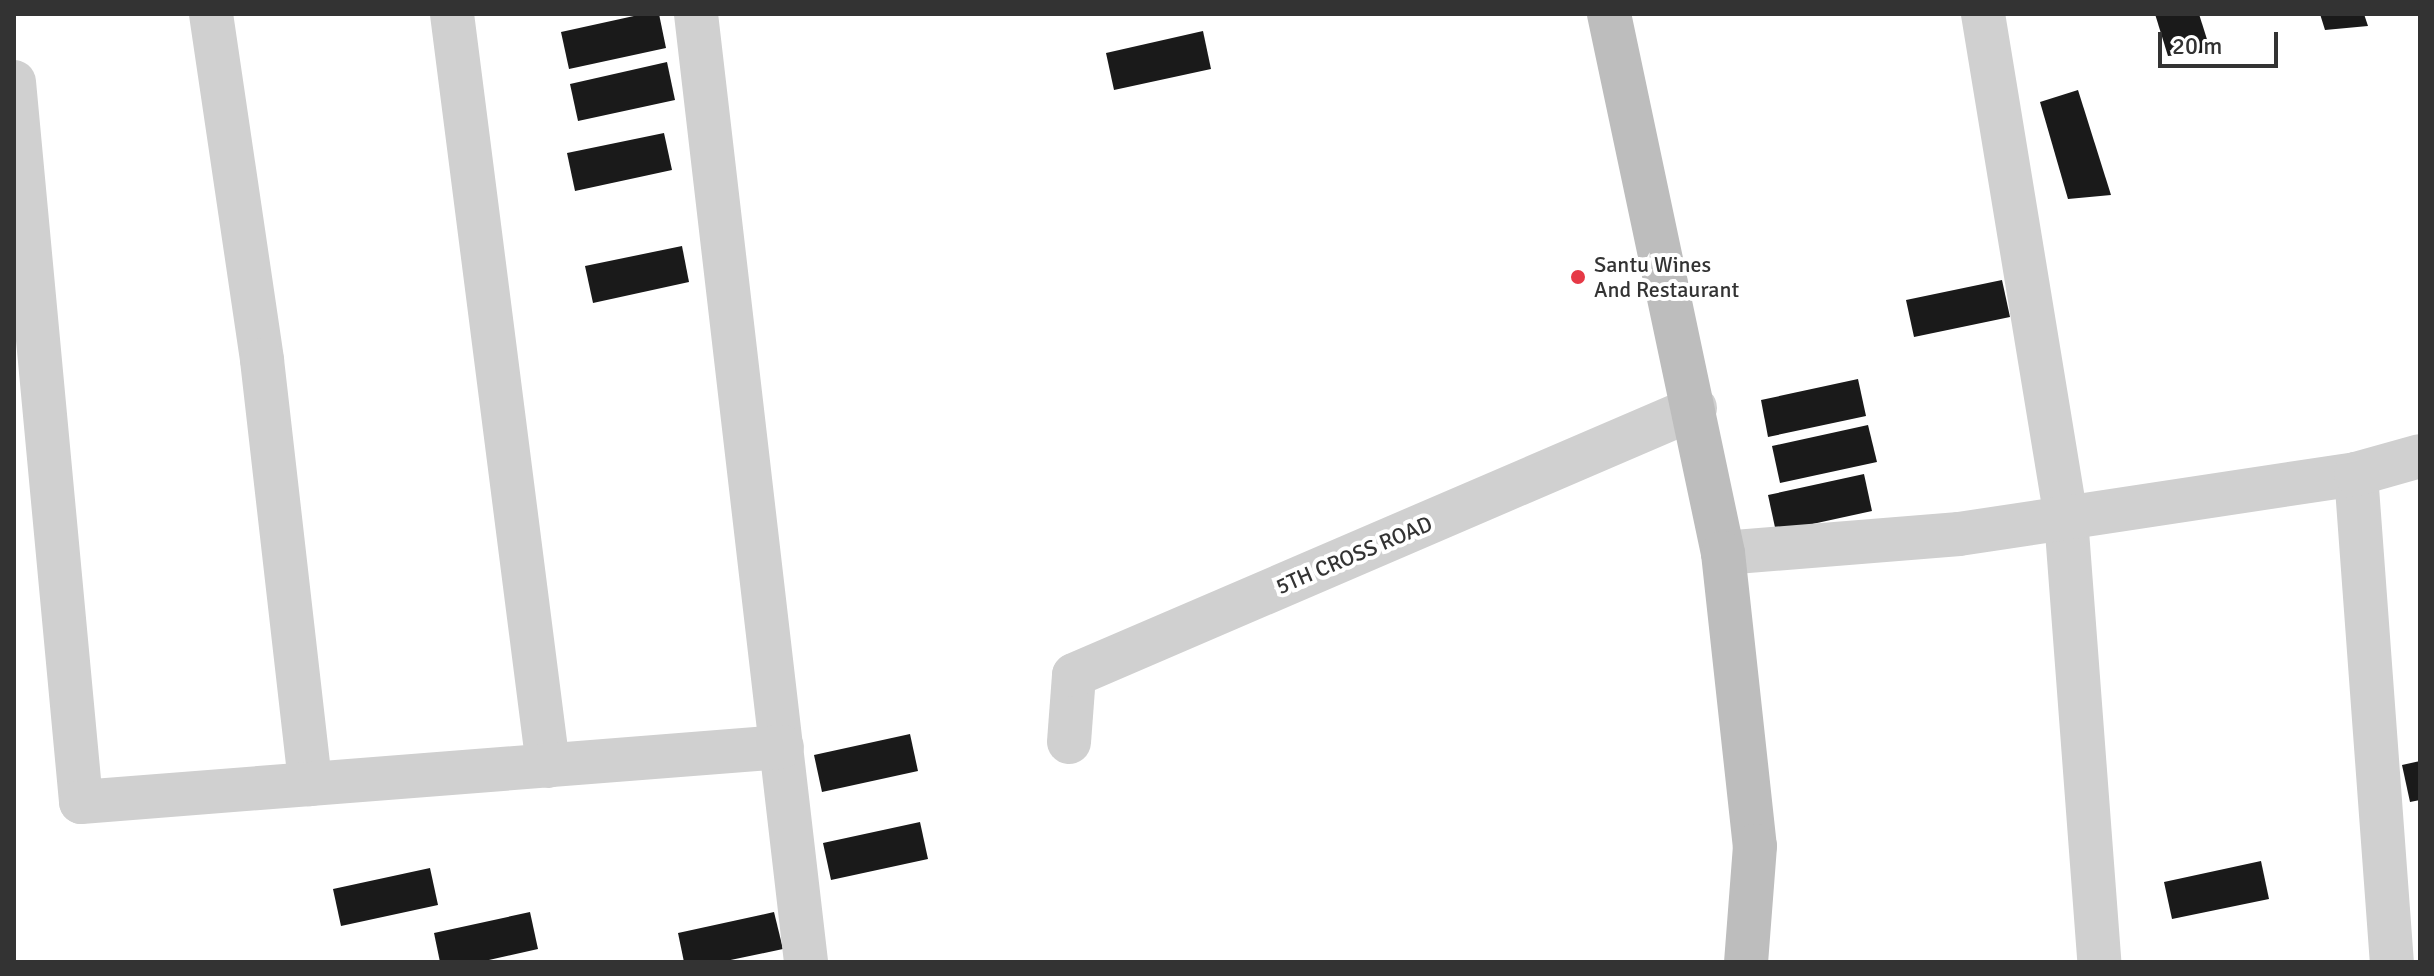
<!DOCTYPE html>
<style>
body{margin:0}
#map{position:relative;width:2434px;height:976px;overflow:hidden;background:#fff;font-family:Signika,sans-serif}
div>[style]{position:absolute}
.building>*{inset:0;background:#1a1a1a}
.street>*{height:44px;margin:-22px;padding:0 22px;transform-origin:22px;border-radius:22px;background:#d0d0d0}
.secondary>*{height:44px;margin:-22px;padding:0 22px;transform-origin:22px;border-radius:22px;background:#bdbdbd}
.dots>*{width:22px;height:22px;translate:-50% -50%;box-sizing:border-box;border:4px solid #fff;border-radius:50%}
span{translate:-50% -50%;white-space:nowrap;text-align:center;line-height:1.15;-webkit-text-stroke:8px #fff;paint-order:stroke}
.poi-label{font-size:22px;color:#333}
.left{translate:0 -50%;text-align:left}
.street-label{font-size:22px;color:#333}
.frame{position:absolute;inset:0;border:16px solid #333;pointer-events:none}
.scale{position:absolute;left:2158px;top:32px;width:120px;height:36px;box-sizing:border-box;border:4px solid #333;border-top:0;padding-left:10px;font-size:24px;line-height:28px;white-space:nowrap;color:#333;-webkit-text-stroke:6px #fff;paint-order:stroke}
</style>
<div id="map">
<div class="building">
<i style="clip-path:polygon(643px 14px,659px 14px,666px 48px,569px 69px,561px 32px)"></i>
<i style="clip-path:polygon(2155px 14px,2199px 14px,2211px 52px,2168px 56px)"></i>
<i style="clip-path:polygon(2320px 14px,2364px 14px,2368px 26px,2325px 30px)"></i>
<i style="clip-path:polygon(1203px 31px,1211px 69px,1114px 90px,1106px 53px)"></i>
<i style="clip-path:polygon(667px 62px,675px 100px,578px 121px,570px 84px)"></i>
<i style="clip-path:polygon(2078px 90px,2111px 195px,2068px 199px,2040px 102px)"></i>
<i style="clip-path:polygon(664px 133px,672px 170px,575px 191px,567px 153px)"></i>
<i style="clip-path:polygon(682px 246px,689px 282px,593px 303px,585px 266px)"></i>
<i style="clip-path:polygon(2002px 280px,2010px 317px,1914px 337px,1906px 300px)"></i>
<i style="clip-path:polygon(1858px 379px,1866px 416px,1768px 437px,1761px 400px)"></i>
<i style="clip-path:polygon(1868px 425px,1877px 462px,1780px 483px,1772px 446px)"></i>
<i style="clip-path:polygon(1864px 474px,1872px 511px,1776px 532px,1768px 495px)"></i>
<i style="clip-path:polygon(910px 734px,918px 771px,822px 792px,814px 755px)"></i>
<i style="clip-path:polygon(2420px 761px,2420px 800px,2410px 802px,2402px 765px)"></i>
<i style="clip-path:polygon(920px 822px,928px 859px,831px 880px,823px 843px)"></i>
<i style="clip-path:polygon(2261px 861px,2269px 899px,2172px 919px,2164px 882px)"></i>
<i style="clip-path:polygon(430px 868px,438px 905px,341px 926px,333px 889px)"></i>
<i style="clip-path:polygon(530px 912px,538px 949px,480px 962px,440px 962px,434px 933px)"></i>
<i style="clip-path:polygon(774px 912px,783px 949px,721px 962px,684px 962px,678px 933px)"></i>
</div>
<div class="street">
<i style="left:211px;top:14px;width:350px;rotate:81.6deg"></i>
<i style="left:262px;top:360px;width:427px;rotate:83.5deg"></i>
<i style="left:452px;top:14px;width:758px;rotate:82.72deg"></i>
<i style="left:696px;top:14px;width:954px;rotate:83.38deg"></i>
<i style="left:1983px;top:14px;width:511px;rotate:80.65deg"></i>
<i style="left:2066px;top:518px;width:445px;rotate:85.7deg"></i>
<i style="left:14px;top:82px;width:723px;rotate:84.68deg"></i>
<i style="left:81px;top:802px;width:703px;rotate:-4.49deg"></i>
<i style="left:2356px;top:474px;width:489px;rotate:85.8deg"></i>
<i style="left:1723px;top:553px;width:237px;rotate:-4.6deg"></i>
<i style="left:1959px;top:534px;width:402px;rotate:-8.6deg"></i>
<i style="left:2356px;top:474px;width:66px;rotate:-15.7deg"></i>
<i style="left:1069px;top:742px;width:67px;rotate:-85.7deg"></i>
<i style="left:1074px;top:675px;width:676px;rotate:-23.27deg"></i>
</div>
<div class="secondary">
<i style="left:1609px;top:14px;width:551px;rotate:78.06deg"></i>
<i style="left:1723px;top:553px;width:295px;rotate:83.8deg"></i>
<i style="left:1755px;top:846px;width:116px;rotate:94.4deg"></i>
</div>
<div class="dots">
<i style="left:1578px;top:277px;background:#e63946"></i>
</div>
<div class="poi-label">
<span class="left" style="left:1594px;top:277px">Santu Wines<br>And Restaurant</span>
</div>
<div class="street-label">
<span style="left:1354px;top:555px;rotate:-23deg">5TH CROSS ROAD</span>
</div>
<div class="frame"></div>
<div class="scale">20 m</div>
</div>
